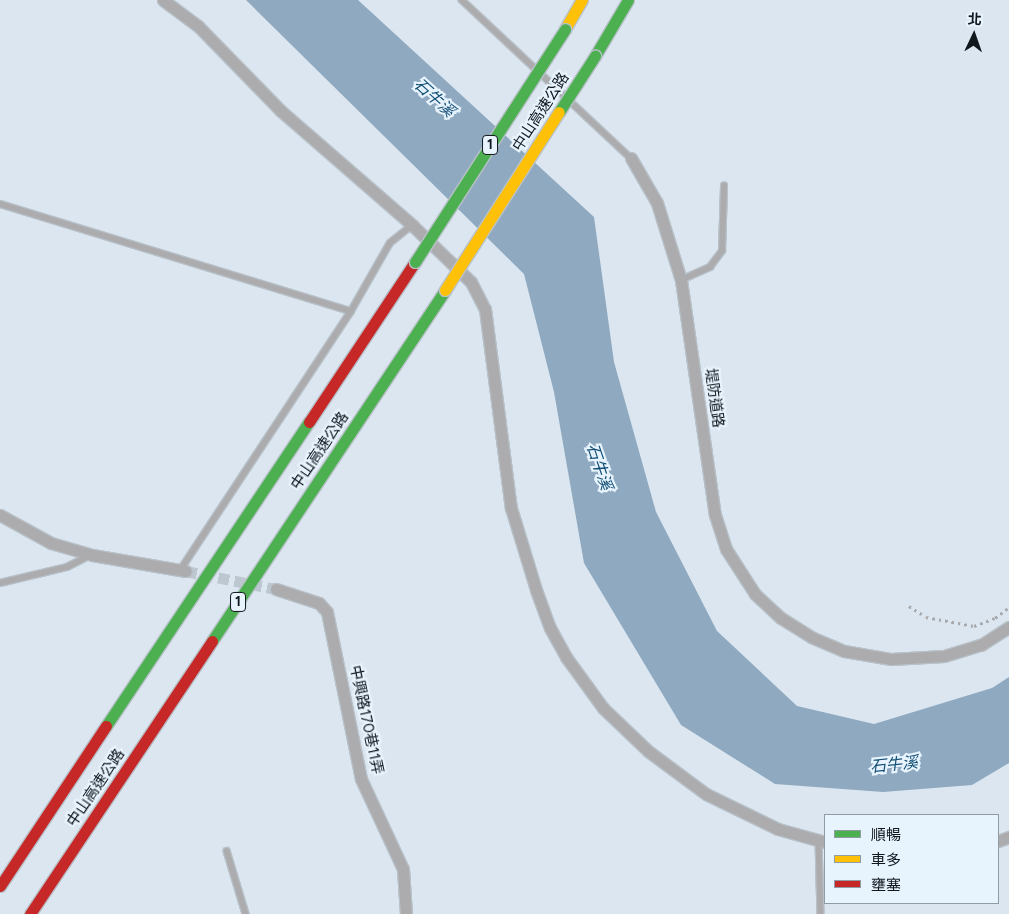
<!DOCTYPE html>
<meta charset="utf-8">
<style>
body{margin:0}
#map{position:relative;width:1009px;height:914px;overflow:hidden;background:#dbe6f0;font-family:Figtree,"Noto Sans TC",sans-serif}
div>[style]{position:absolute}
.water>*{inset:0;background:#8faac0}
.street-tunnel>*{height:11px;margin-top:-5.5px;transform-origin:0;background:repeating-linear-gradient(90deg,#bdc7d0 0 11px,transparent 0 16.5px)}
.path>*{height:2.5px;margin-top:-1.25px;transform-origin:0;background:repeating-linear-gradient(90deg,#a9aaae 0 2.5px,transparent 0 6.5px)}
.roads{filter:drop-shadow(1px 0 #b8c1c8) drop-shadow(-1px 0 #b8c1c8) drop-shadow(0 1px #b8c1c8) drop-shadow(0 -1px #b8c1c8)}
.lane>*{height:5.5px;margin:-2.75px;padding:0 2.75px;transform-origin:2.75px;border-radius:2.75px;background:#acacaf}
.street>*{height:11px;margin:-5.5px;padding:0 5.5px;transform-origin:5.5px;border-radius:5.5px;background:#acacaf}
.fast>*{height:11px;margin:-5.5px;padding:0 5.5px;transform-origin:5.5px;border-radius:5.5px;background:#4caf50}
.slow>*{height:11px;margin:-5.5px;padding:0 5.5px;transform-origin:5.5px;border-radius:5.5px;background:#ffc107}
.jam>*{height:11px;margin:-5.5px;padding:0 5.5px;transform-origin:5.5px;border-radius:5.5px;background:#c62828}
.bridges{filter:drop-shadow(1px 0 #b8c1c8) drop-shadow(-1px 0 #b8c1c8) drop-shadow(0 1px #b8c1c8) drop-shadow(0 -1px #b8c1c8)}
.fast-bridge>*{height:11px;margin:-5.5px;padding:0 5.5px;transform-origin:5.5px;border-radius:5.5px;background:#4caf50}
.slow-bridge>*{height:11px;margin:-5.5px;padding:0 5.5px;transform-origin:5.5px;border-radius:5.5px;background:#ffc107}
span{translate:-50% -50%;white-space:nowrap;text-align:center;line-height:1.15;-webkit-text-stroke:4.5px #e7f3fd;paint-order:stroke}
.shield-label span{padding:1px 4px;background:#e7f3fd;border:1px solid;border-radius:4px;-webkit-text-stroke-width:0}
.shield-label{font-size:14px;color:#10171d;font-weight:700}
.street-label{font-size:15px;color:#10171d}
.water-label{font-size:16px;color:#134f75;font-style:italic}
.legend{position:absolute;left:824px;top:814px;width:175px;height:90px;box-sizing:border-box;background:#e7f3fd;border:1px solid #919ba3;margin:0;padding:6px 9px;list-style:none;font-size:15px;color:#10171d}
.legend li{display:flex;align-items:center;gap:10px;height:25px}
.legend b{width:25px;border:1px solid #919ba3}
.north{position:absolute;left:949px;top:10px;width:50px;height:50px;-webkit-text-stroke:4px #e7f3fd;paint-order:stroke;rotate:3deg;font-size:14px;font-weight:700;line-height:20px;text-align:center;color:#10171d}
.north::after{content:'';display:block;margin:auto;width:18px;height:22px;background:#10171d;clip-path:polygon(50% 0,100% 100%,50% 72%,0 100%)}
</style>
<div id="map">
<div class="water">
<i style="clip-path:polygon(246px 0,358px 0,594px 217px,614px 362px,656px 512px,717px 631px,797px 706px,874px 724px,992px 688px,1009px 677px,1009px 763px,972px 785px,883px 792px,775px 784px,681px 725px,584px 563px,554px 392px,524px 274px)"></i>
</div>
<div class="street-tunnel">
<i style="left:186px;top:571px;width:92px;rotate:11.3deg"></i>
</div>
<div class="path">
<i style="left:909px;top:606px;width:20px;rotate:33deg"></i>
<i style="left:926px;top:617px;width:49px;rotate:10.6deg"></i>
<i style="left:974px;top:626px;width:22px;rotate:-21deg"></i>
<i style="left:995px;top:618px;width:18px;rotate:-38deg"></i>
</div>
<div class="roads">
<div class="lane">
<i style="left:462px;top:0;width:231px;rotate:43.1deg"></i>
<i style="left:0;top:204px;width:367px;rotate:17deg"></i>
<i style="left:351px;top:311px;width:78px;rotate:-60.2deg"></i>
<i style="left:390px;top:243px;width:28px;rotate:-39deg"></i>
<i style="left:681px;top:280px;width:32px;rotate:-24deg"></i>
<i style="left:710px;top:267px;width:20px;rotate:-53deg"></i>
<i style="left:722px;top:251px;width:65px;rotate:-88.2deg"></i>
<i style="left:181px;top:569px;width:309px;rotate:-56.6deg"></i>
<i style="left:0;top:583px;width:69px;rotate:-13.4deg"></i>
<i style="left:67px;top:567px;width:27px;rotate:-27deg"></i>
<i style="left:819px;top:840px;width:74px;rotate:88.5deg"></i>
<i style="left:227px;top:851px;width:66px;rotate:73.2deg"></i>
</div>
<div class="street">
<i style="left:163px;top:0;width:44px;rotate:36.6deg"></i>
<i style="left:198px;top:26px;width:119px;rotate:45.7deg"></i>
<i style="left:281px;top:111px;width:174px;rotate:41deg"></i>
<i style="left:412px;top:225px;width:82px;rotate:44deg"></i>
<i style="left:471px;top:282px;width:30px;rotate:63deg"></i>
<i style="left:485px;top:309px;width:201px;rotate:82.6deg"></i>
<i style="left:511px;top:508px;width:86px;rotate:73deg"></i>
<i style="left:536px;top:590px;width:40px;rotate:69.8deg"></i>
<i style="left:550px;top:628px;width:33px;rotate:61deg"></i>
<i style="left:566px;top:657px;width:63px;rotate:54deg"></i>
<i style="left:603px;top:708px;width:62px;rotate:43.7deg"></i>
<i style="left:648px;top:751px;width:72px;rotate:36.6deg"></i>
<i style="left:706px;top:794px;width:80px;rotate:25.9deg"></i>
<i style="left:778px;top:829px;width:49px;rotate:15.5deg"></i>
<i style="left:631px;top:158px;width:52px;rotate:60deg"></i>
<i style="left:657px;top:203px;width:81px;rotate:72.7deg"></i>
<i style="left:681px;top:280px;width:237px;rotate:81.8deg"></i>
<i style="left:715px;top:515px;width:36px;rotate:72deg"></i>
<i style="left:726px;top:549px;width:54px;rotate:57.2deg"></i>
<i style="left:755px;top:594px;width:35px;rotate:43deg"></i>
<i style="left:781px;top:618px;width:36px;rotate:32deg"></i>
<i style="left:811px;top:637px;width:36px;rotate:23deg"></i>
<i style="left:844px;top:651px;width:48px;rotate:9.7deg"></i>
<i style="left:891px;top:659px;width:53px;rotate:-3.2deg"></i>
<i style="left:944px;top:656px;width:39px;rotate:-17deg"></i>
<i style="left:981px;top:645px;width:33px;rotate:-33deg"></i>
<i style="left:0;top:515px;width:58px;rotate:28.8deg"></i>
<i style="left:51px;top:543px;width:43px;rotate:16.3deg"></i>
<i style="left:92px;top:555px;width:95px;rotate:9.7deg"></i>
<i style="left:276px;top:589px;width:45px;rotate:18deg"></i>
<i style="left:319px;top:603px;width:12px;rotate:48deg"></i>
<i style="left:327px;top:612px;width:170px;rotate:78.5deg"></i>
<i style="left:361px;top:779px;width:99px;rotate:65deg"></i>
<i style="left:403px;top:869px;width:45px;rotate:86.2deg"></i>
<i style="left:998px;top:841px;width:12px;rotate:-20deg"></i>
</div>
<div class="fast">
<i style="left:595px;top:56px;width:65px;rotate:-59.5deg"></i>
<i style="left:212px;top:641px;width:421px;rotate:-56.4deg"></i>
<i style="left:106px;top:726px;width:366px;rotate:-56.3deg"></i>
</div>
<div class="slow">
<i style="left:565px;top:29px;width:34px;rotate:-60deg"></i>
</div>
<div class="jam">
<i style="left:309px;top:422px;width:192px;rotate:-56.5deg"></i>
<i style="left:0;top:886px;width:192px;rotate:-56.5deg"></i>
<i style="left:30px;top:914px;width:328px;rotate:-56.3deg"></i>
</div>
</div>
<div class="bridges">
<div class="fast-bridge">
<i style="left:559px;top:112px;width:67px;rotate:-57.3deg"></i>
<i style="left:415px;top:262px;width:277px;rotate:-57.2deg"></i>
</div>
<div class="slow-bridge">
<i style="left:445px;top:290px;width:211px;rotate:-57.4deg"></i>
</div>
</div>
<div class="shield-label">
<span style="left:490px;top:145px">1</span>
<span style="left:238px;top:602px">1</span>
</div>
<div class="street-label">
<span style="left:541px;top:112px;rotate:-57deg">中山高速公路</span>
<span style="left:714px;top:398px;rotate:82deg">堤防道路</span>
<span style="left:320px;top:451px;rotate:-56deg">中山高速公路</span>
<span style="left:366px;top:720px;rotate:78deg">中興路170巷11弄</span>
<span style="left:96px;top:788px;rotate:-56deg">中山高速公路</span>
</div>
<div class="water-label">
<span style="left:434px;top:98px;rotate:42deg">石牛溪</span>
<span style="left:599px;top:467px;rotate:71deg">石牛溪</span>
<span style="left:894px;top:765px;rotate:-6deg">石牛溪</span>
</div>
<ul class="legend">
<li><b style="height:6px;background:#4caf50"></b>順暢</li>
<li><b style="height:6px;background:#ffc107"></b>車多</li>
<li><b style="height:6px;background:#c62828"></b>壅塞</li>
</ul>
<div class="north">北</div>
</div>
